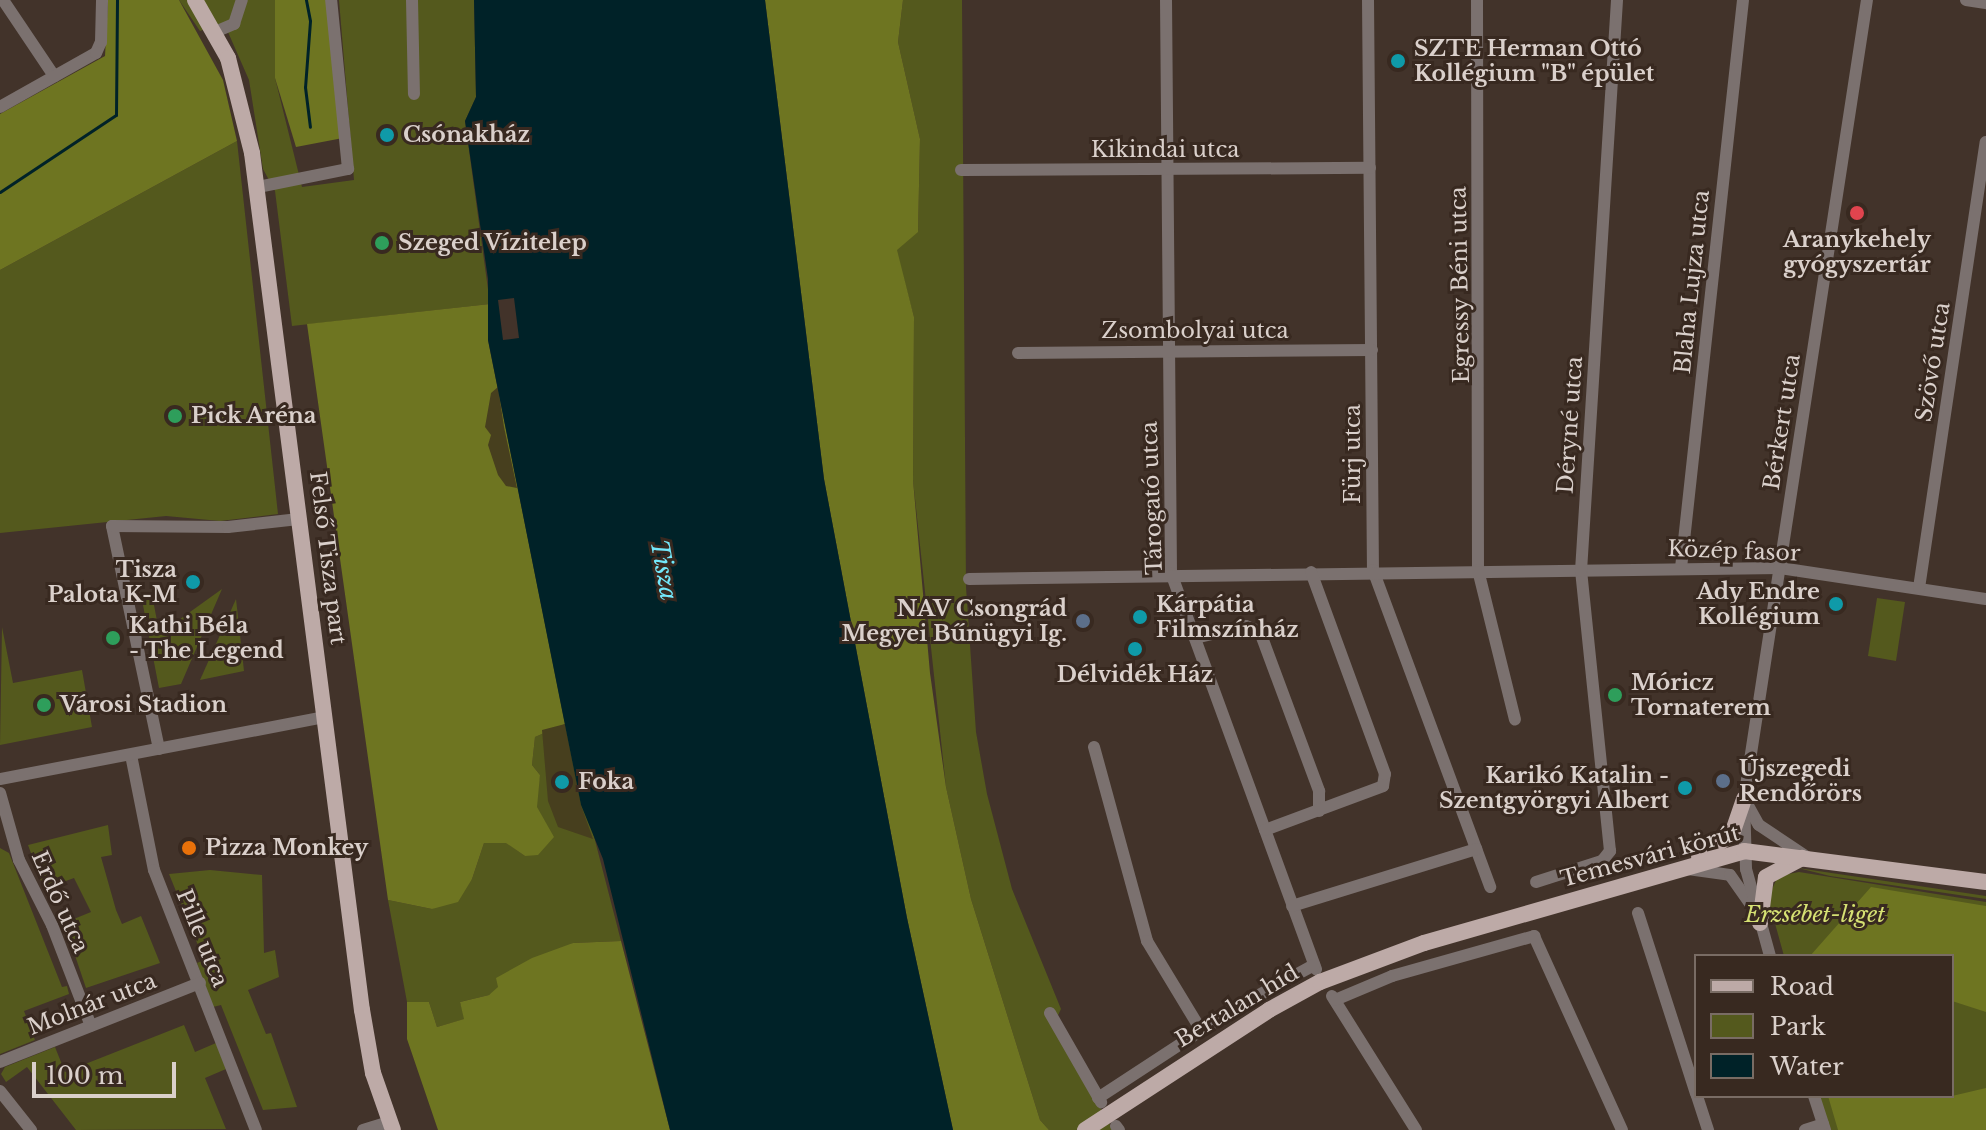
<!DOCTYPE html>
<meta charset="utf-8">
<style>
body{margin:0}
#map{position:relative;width:1986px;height:1130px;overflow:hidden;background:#42332a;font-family:"Libre Baskerville",serif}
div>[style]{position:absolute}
.green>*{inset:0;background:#54591d}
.forest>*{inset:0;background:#6e7521}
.sand>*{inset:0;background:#473f1e}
.water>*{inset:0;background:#002228}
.pier>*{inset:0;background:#42332a}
.stream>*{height:3px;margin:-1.5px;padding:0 1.5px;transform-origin:1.5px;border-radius:1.5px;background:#002228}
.minor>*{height:12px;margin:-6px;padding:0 6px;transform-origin:6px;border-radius:6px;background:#7b716f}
.major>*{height:16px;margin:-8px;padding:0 8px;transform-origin:8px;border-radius:8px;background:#bdaaa7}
.major-bridge>*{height:16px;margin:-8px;padding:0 8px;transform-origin:8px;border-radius:8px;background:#bdaaa7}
.dots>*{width:22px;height:22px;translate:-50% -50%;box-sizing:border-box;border:4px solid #382920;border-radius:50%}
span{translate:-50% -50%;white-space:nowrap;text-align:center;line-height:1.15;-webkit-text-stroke:6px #382920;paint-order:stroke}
.poi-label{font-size:22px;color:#dad0cb;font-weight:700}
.left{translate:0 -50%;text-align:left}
.right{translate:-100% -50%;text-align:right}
.street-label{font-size:22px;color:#dad0cb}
.park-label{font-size:22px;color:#d6e173;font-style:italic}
.water-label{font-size:24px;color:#73e8fb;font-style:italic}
.legend{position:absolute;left:1694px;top:954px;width:260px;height:144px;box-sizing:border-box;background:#382920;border:2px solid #796c64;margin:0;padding:10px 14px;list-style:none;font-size:24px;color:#dad0cb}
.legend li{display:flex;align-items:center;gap:16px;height:40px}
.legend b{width:40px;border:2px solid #796c64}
.scale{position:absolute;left:32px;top:1062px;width:144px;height:36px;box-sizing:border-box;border:4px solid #dad0cb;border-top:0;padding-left:10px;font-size:24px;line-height:28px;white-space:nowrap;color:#dad0cb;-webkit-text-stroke:6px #382920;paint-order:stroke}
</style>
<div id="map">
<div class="green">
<i style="clip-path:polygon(179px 0,275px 0,275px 78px,302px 187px,354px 180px,339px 0,474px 0,476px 97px,465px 121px,490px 304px,292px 326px,275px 191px,263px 169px,249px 80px,224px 23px,200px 31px)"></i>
<i style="clip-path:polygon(903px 0,962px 0,966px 587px,976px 732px,987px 794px,1012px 889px,1061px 1009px,1053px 1026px,1113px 1130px,1049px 1130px,1040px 1120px,971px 899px,946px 787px,913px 480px,914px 317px,896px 250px,918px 231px,920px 139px,898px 42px)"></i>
<i style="clip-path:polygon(237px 141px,278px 514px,220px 521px,166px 516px,0 533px,0 270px)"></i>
<i style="clip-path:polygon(222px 589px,181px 684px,159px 688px,142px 600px,153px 600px,158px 626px,176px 622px)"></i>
<i style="clip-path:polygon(1877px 598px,1905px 602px,1896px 661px,1868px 656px)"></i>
<i style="clip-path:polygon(236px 599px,244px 671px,200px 680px)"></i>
<i style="clip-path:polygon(2px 627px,13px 683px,82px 670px,92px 727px,0 745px)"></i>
<i style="clip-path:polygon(565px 724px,621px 941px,573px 943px,489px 995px,460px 1002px,465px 1019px,437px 1027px,429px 1002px,407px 1002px,388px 900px,432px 909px,472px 879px,484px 843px,507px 843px,525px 856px,540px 775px,532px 765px,535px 737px)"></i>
<i style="clip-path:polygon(108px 825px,112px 855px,101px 857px,116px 910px,122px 924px,141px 916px,160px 963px,86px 988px,64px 923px,91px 912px,74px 878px,44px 889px,28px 845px)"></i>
<i style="clip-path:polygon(0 848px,9px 853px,62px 987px,67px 986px,69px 994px,24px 1011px,35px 1040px,0 1054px)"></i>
<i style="clip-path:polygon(1798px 868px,1986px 896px,1986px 899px,1830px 876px)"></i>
<i style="clip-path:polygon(210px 870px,262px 875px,264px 953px,275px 950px,279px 977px,248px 990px,266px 1034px,271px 1033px,297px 1107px,263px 1110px,221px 1005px,213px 1007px,197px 963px,204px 960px,169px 874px)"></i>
<i style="clip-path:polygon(1799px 872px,1986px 902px,1986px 1130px,1829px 1130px,1819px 1096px,1952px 1096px,1952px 956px,1784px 956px,1768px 898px,1778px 876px)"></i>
<i style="clip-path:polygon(184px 1025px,195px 1052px,216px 1043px,226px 1069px,205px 1078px,226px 1129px,76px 1130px,27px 1067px,6px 1082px,1px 1074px,5px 1067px,55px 1047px,65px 1072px)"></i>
</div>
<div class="forest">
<i style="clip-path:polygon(108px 0,179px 0,223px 80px,237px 141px,0 270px,0 114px,105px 56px)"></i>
<i style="clip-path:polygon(275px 0,327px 0,343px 138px,296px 147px,275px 78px)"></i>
<i style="clip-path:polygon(765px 0,903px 0,898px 42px,920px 139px,918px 232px,897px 250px,914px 317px,913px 480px,930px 673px,946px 787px,971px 899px,1040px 1120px,1049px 1130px,953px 1130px,907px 918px,824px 479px)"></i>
<i style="clip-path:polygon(490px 304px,488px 340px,565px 724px,535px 737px,532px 765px,540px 775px,537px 807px,554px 837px,538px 855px,525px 856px,506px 843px,484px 843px,472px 879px,458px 902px,432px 909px,388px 900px,307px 324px)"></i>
<i style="clip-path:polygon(1871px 887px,1986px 906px,1986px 1012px,1952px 1001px,1952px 956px,1810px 956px)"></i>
<i style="clip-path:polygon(621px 941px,670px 1130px,438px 1130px,407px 1039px,407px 1002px,429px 1002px,437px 1027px,464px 1019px,460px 1002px,489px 995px,498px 987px,496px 978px,532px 958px,573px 943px)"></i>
<i style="clip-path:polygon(1986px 1088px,1986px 1130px,1838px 1130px,1828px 1096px,1952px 1096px)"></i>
</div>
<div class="sand">
<i style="clip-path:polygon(498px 387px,504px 427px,517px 488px,506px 486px,498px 475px,488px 445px,491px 435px,485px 427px,491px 393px)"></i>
<i style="clip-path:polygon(565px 724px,581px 805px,593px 839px,558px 827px,548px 801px,542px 730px)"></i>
</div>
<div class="water">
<i style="clip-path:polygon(474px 0,765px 0,824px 479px,907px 918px,953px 1130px,670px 1130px,603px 859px,581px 805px,488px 340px,488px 279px,465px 121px,476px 97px)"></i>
</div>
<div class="pier">
<i style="clip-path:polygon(514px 298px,519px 338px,503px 340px,498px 300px)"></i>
</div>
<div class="stream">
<i style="left:306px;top:0;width:21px;rotate:79deg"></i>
<i style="left:310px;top:21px;width:66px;rotate:94.3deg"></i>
<i style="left:305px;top:87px;width:40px;rotate:82.9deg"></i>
<i style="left:0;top:192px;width:139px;rotate:-33.6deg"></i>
<i style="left:116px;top:115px;width:115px;rotate:-89.5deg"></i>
</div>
<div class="minor">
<i style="left:3px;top:0;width:92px;rotate:56.1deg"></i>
<i style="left:412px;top:0;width:94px;rotate:88.8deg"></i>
<i style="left:1166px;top:0;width:573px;rotate:89.5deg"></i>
<i style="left:1171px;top:573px;width:422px;rotate:69.9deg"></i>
<i style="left:1368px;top:0;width:570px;rotate:89.5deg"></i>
<i style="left:1373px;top:570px;width:338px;rotate:69.7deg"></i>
<i style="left:1477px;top:0;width:570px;rotate:89.9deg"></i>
<i style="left:1478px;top:570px;width:154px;rotate:76.1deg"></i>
<i style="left:1966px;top:0;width:20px;rotate:9deg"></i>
<i style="left:215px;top:32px;width:21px;rotate:-23deg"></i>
<i style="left:234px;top:24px;width:25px;rotate:-72deg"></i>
<i style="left:0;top:107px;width:110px;rotate:-29.4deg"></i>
<i style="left:96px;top:53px;width:12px;rotate:-66deg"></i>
<i style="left:101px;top:42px;width:42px;rotate:-88.6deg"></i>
<i style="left:961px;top:170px;width:409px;rotate:-0.3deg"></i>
<i style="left:258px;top:187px;width:92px;rotate:-11.3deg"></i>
<i style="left:348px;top:169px;width:170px;rotate:-95.7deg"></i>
<i style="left:1018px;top:353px;width:354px;rotate:-0.5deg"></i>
<i style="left:1681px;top:568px;width:571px;rotate:-83.77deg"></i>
<i style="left:969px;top:579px;width:811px;rotate:-0.78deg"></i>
<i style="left:1780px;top:568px;width:208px;rotate:8.6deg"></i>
<i style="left:1919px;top:588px;width:451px;rotate:-81.5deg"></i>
<i style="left:1195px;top:638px;width:52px;rotate:-13.2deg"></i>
<i style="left:1246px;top:626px;width:15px;rotate:23deg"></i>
<i style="left:1260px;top:632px;width:170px;rotate:69.6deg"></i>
<i style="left:1319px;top:791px;width:20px;rotate:90deg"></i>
<i style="left:1094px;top:747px;width:201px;rotate:74.7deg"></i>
<i style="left:1147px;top:941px;width:104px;rotate:58.8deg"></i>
<i style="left:159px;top:749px;width:228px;rotate:-101.9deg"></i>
<i style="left:112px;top:526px;width:116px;rotate:0.5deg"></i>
<i style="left:228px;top:527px;width:71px;rotate:-6.4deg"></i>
<i style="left:131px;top:755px;width:117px;rotate:78.7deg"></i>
<i style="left:154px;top:870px;width:279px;rotate:68.6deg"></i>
<i style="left:0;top:779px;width:331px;rotate:-10.8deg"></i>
<i style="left:0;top:793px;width:70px;rotate:74.2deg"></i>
<i style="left:19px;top:860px;width:73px;rotate:63.1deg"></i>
<i style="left:52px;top:925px;width:108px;rotate:68.9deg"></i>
<i style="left:1746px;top:802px;width:26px;rotate:61deg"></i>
<i style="left:1759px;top:825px;width:58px;rotate:33.7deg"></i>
<i style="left:1265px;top:830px;width:126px;rotate:-20.4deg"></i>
<i style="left:1383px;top:786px;width:12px;rotate:-81deg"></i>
<i style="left:1385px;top:774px;width:215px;rotate:-110.1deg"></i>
<i style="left:1688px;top:869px;width:42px;rotate:8.1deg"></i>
<i style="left:1730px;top:875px;width:35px;rotate:55deg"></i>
<i style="left:1536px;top:882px;width:69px;rotate:-17.7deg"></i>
<i style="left:1602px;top:861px;width:13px;rotate:-51deg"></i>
<i style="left:1610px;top:851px;width:281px;rotate:-95.9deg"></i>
<i style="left:1581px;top:571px;width:572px;rotate:-86.39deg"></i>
<i style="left:1292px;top:906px;width:193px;rotate:-17.2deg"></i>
<i style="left:1638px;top:913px;width:190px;rotate:72.2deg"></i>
<i style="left:1770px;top:956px;width:90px;rotate:-105.4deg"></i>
<i style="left:1746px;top:869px;width:70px;rotate:-91.6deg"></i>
<i style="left:1744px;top:799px;width:808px;rotate:-81.25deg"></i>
<i style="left:1332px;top:996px;width:158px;rotate:57.9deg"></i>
<i style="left:1335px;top:1000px;width:62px;rotate:-22.8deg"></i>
<i style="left:1392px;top:976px;width:148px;rotate:-15.7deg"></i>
<i style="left:1534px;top:936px;width:213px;rotate:65.6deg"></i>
<i style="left:1050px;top:1013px;width:103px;rotate:60.2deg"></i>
<i style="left:0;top:1062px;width:215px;rotate:-21.6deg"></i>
<i style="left:0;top:1091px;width:50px;rotate:51.5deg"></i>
<i style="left:1697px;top:1096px;width:36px;rotate:72deg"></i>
<i style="left:1814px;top:1096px;width:36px;rotate:72deg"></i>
<i style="left:1098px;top:1098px;width:166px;rotate:-33.2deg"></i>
<i style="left:1237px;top:1007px;width:88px;rotate:-28.6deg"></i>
<i style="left:1116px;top:1126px;width:5px;rotate:53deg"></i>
<i style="left:363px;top:1130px;width:28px;rotate:-17deg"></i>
<i style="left:1805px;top:1130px;width:19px;rotate:-18deg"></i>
</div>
<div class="major">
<i style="left:195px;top:0;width:67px;rotate:60.4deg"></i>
<i style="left:228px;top:58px;width:98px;rotate:75.8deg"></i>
<i style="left:252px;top:153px;width:864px;rotate:82.69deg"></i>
<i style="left:362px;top:1010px;width:64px;rotate:80.1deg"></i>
<i style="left:373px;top:1073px;width:60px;rotate:70.7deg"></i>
<i style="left:1699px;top:857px;width:40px;rotate:-34.9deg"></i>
<i style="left:1732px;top:834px;width:37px;rotate:-71deg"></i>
<i style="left:1760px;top:923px;width:46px;rotate:-82.6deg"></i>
<i style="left:1766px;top:877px;width:41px;rotate:-27.8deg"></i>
<i style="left:1424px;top:943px;width:333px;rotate:-16deg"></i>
<i style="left:1744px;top:851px;width:244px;rotate:7.3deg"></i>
</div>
<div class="major-bridge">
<i style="left:1085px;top:1130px;width:220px;rotate:-33.1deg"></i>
<i style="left:1269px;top:1010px;width:58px;rotate:-28.8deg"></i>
<i style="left:1320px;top:982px;width:111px;rotate:-20.6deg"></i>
</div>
<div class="dots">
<i style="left:1398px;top:61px;background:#0f9aa8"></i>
<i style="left:387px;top:135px;background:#0f9aa8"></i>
<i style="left:1857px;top:213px;background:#e0444e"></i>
<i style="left:382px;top:243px;background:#2e9e5b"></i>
<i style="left:175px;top:416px;background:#2e9e5b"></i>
<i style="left:193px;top:582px;background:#0f9aa8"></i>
<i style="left:1836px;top:604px;background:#0f9aa8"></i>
<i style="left:1140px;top:617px;background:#0f9aa8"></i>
<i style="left:1083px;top:621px;background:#5c6f8a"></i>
<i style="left:113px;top:638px;background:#2e9e5b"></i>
<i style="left:1135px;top:649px;background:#0f9aa8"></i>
<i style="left:1615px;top:695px;background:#2e9e5b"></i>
<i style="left:44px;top:705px;background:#2e9e5b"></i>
<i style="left:1723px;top:781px;background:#5c6f8a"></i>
<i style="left:562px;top:782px;background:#0f9aa8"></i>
<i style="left:1685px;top:788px;background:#0f9aa8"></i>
<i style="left:189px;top:848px;background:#e8710a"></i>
</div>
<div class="poi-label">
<span class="left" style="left:1414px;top:61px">SZTE Herman Ottó<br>Kollégium "B" épület</span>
<span class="left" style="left:403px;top:135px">Csónakház</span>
<span style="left:1857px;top:252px">Aranykehely<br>gyógyszertár</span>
<span class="left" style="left:398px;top:243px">Szeged Vízitelep</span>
<span class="left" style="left:191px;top:416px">Pick Aréna</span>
<span class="right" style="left:177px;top:582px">Tisza<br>Palota K-M</span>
<span class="right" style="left:1820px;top:604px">Ady Endre<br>Kollégium</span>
<span class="left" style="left:1156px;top:617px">Kárpátia<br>Filmszínház</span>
<span class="right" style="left:1067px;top:621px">NAV Csongrád<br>Megyei Bűnügyi Ig.</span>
<span class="left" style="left:129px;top:638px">Kathi Béla<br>- The Legend</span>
<span style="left:1135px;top:675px">Délvidék Ház</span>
<span class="left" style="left:1631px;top:695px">Móricz<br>Tornaterem</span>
<span class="left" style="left:60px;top:705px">Városi Stadion</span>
<span class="left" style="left:1739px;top:781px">Újszegedi<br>Rendőrörs</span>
<span class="right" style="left:1669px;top:788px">Karikó Katalin -<br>Szentgyörgyi Albert</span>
<span class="left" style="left:578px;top:782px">Foka</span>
<span class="left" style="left:205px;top:848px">Pizza Monkey</span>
</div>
<div class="street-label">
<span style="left:1165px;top:150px">Kikindai utca</span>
<span style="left:1692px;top:282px;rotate:-84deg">Blaha Lujza utca</span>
<span style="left:1460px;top:285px;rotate:-91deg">Egressy Béni utca</span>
<span style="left:1195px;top:331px">Zsombolyai utca</span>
<span style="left:1933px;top:362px;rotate:-81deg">Szövő utca</span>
<span style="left:1782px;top:422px;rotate:-81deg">Bérkert utca</span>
<span style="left:1570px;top:425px;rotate:-86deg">Déryné utca</span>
<span style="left:1353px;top:454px;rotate:-90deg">Fürj utca</span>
<span style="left:1152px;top:498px;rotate:-92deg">Tárogató utca</span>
<span style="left:1734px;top:551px;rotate:2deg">Közép fasor</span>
<span style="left:328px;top:558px;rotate:83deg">Felső Tisza part</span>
<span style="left:1650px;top:856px;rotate:-15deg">Temesvári körút</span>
<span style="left:60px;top:902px;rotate:66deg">Erdő utca</span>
<span style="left:202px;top:938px;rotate:68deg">Pille utca</span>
<span style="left:92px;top:1004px;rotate:-21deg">Molnár utca</span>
<span style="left:1237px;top:1006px;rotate:-31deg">Bertalan híd</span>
</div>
<div class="park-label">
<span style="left:1815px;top:915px">Erzsébet-liget</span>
</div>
<div class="water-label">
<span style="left:664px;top:570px;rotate:80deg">Tisza</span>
</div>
<ul class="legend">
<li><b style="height:10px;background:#bdaaa7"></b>Road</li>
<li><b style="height:22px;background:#54591d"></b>Park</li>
<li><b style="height:22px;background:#002228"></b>Water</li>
</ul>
<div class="scale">100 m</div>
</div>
